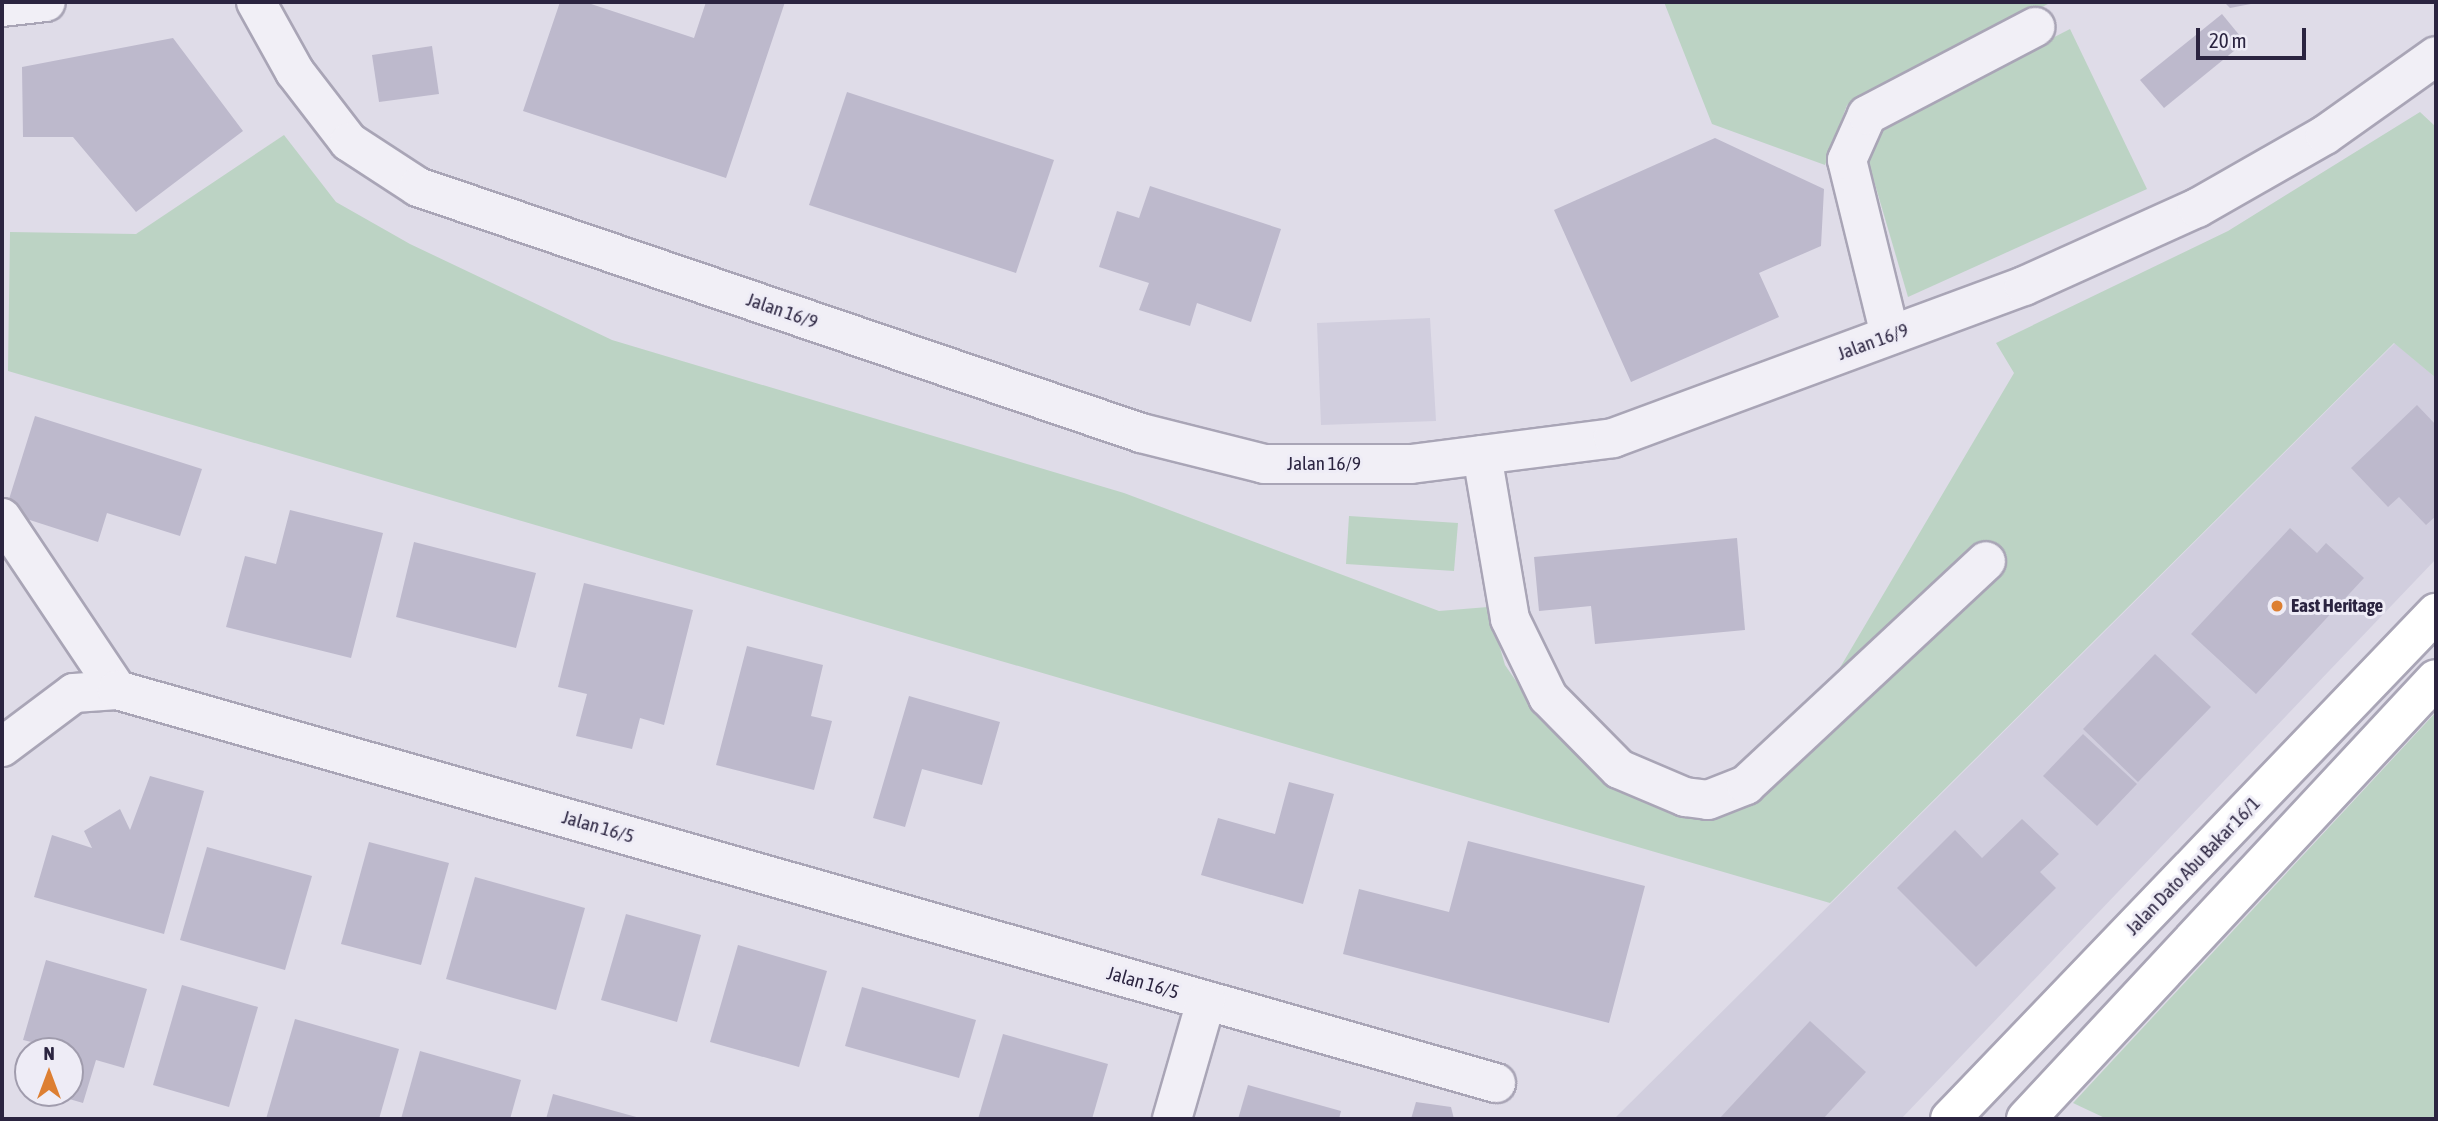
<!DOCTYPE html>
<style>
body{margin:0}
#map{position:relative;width:2438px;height:1121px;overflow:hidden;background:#dfdce8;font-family:"Asap Condensed",sans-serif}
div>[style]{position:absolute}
.built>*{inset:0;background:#d1cede}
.green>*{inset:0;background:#bcd3c4}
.building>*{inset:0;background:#bdb9cc}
.roads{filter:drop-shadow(2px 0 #a9a5b6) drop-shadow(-2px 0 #a9a5b6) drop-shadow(0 2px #a9a5b6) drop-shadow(0 -2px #a9a5b6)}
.minor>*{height:38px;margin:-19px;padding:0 19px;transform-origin:19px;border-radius:19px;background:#f1eff6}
.major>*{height:38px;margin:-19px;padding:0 19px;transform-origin:19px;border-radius:19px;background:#fff}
.dots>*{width:19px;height:19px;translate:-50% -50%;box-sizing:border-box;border:4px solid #eeecf6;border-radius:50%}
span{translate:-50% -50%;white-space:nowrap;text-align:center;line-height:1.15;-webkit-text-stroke:6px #eeecf6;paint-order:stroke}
.street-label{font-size:19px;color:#2b2440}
.poi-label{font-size:19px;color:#2b2440;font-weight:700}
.left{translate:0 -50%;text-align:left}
.frame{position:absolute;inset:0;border:4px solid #2b2440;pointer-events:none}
.north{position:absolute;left:14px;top:1037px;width:70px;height:70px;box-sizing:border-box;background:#eeecf6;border:2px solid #a09cad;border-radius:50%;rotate:0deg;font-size:19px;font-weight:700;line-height:28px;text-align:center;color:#2b2440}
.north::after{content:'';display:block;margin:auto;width:24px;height:32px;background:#dd7f32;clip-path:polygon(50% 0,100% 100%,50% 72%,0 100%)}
.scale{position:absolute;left:2196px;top:28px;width:110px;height:32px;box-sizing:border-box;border:4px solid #2b2440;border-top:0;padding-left:9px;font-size:21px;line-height:24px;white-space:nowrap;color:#2b2440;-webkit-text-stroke:5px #eeecf6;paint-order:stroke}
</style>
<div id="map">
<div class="built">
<i style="clip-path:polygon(1430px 318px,1436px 421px,1321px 425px,1317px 323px)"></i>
<i style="clip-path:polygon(2395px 343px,2436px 378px,2436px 559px,1901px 1119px,1614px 1119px)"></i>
</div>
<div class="green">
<i style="clip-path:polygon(1664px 2px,2052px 2px,1847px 105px,1825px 165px,1712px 124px)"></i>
<i style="clip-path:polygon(2070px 29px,2147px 189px,1908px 297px,1867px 157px,1880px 126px)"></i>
<i style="clip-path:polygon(2420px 112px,2436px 127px,2436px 378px,2394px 343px,1830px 903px,8px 371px,10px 232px,136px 234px,284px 135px,336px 202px,410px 244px,612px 340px,1124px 493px,1439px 611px,1488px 607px,1505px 665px,1538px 713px,1731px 809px,1766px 793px,2014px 373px,1996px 343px,2228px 231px)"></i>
<i style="clip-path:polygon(1349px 516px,1458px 523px,1454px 571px,1346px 564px)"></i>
<i style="clip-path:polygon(2436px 712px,2436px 1119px,2107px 1119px,2073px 1103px)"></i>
</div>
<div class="building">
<i style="clip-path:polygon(560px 2px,585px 2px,694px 38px,706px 2px,785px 2px,726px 178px,523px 111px)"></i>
<i style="clip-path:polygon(2224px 2px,2255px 2px,2256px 3px,2230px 8px)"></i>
<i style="clip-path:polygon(2222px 14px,2245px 42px,2164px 108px,2140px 80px)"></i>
<i style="clip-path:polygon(173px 38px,243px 131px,136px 212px,73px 137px,23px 137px,22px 67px)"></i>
<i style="clip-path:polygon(432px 46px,439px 94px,379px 102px,372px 55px)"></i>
<i style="clip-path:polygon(847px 92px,1054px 160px,1016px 273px,809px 205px)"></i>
<i style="clip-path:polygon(1715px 138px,1824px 189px,1821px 246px,1759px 273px,1779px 317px,1631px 382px,1554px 210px)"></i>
<i style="clip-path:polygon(1150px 186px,1281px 229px,1251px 322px,1197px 303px,1190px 326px,1139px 310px,1149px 283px,1099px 267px,1117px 211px,1139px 218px)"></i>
<i style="clip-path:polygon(2417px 405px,2436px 425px,2436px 516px,2426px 525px,2399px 497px,2388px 507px,2351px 468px)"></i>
<i style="clip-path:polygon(35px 416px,202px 469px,180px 536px,107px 513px,98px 542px,5px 512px)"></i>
<i style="clip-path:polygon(290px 510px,383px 533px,351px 658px,226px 627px,245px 556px,276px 564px)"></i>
<i style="clip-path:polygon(2290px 528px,2317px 553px,2326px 543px,2364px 578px,2256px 694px,2191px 634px)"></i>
<i style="clip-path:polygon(1737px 538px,1745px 630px,1595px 644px,1591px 606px,1539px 611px,1534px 557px)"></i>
<i style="clip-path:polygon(414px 542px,536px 573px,516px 648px,396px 617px)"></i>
<i style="clip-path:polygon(584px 583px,693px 610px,664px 725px,640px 718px,632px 749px,576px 736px,587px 694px,558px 687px)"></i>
<i style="clip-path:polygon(747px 646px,823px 665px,811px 716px,832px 721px,814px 790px,716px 765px)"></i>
<i style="clip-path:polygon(2155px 654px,2211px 707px,2138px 782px,2083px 729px)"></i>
<i style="clip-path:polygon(909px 696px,1000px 722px,982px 785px,922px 769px,905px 827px,873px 818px)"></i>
<i style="clip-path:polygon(2083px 734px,2137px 784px,2097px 826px,2043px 776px)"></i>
<i style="clip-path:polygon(150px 776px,204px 791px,164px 934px,34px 897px,52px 835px,92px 848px,84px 831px,120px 809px,130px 830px)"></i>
<i style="clip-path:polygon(1289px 782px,1334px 794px,1303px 904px,1201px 875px,1218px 818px,1275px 834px)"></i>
<i style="clip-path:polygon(2022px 819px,2059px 854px,2040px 872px,2056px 888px,1976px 967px,1897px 888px,1955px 830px,1982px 858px)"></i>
<i style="clip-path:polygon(1468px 841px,1645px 886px,1609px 1023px,1343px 954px,1359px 889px,1449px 912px)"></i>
<i style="clip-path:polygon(369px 842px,449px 863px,421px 965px,341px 944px)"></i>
<i style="clip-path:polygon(207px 847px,312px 876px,285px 970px,180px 940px)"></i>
<i style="clip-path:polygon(475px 877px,585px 908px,556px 1010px,446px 979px)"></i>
<i style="clip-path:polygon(626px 914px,701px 935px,677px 1022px,601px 1000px)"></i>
<i style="clip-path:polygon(738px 945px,827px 971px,799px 1067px,710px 1042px)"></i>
<i style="clip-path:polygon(46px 960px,147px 989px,124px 1068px,96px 1060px,83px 1103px,52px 1094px,70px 1093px,70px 1051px,23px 1040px)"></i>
<i style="clip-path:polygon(182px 985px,258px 1007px,229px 1107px,153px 1085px)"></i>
<i style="clip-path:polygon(862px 987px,976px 1020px,959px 1078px,845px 1046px)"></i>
<i style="clip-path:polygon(295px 1019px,399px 1049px,379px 1119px,266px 1119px)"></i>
<i style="clip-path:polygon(1810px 1021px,1866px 1072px,1823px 1119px,1719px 1119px)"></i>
<i style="clip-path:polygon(1003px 1034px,1108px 1064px,1092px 1119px,978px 1119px)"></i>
<i style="clip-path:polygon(420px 1051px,521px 1080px,510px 1119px,401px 1119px)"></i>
<i style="clip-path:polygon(1248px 1085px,1341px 1111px,1339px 1119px,1238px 1119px)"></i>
<i style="clip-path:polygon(553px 1094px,640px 1118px,640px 1119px,546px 1119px)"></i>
<i style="clip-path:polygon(1416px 1102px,1451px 1107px,1454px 1119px,1411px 1119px)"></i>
</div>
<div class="roads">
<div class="minor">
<i style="left:256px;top:2px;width:80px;rotate:60.9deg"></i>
<i style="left:295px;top:72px;width:88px;rotate:52.4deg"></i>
<i style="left:349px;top:142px;width:82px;rotate:33.1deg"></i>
<i style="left:418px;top:187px;width:764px;rotate:18.79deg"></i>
<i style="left:1141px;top:433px;width:127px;rotate:14.1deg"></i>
<i style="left:1264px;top:464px;width:147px"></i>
<i style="left:1411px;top:464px;width:204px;rotate:-7.3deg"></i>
<i style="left:1613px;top:438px;width:438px;rotate:-20.3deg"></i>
<i style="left:2024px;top:286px;width:190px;rotate:-24.3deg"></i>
<i style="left:2197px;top:208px;width:147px;rotate:-29.7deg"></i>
<i style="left:2325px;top:135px;width:136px;rotate:-35.4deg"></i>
<i style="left:2px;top:7px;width:44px;rotate:-6.5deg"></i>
<i style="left:1890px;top:335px;width:180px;rotate:-103.8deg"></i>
<i style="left:1847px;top:160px;width:49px;rotate:-66deg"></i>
<i style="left:1867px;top:115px;width:190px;rotate:-27.6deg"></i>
<i style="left:1482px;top:455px;width:166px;rotate:80.3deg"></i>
<i style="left:1510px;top:619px;width:87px;rotate:64deg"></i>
<i style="left:1548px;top:697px;width:101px;rotate:45.4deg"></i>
<i style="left:1619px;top:769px;width:72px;rotate:23deg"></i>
<i style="left:1685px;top:797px;width:23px;rotate:7deg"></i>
<i style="left:1708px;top:800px;width:41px;rotate:-21.5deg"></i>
<i style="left:1746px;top:785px;width:328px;rotate:-43deg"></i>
<i style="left:2px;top:518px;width:207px;rotate:56.2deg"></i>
<i style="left:2px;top:747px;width:90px;rotate:-36.9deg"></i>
<i style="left:74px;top:693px;width:43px;rotate:-4deg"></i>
<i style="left:117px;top:690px;width:1434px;rotate:15.91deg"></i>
<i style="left:1172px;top:1119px;width:123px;rotate:-73.9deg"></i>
</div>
<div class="major">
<i style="left:1950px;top:1119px;width:702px;rotate:-46.16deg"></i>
<i style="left:2026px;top:1119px;width:601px;rotate:-47.02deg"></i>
</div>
</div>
<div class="dots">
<i style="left:2277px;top:606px;background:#dd7f32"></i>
</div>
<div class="street-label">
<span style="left:782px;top:311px;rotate:19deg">Jalan 16/9</span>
<span style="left:1873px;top:342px;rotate:-20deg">Jalan 16/9</span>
<span style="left:1324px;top:464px">Jalan 16/9</span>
<span style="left:598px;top:827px;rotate:16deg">Jalan 16/5</span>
<span style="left:2193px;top:866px;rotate:-46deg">Jalan Dato Abu Bakar 16/1</span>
<span style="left:1143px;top:983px;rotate:16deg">Jalan 16/5</span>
</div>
<div class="poi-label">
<span class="left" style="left:2291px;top:606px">East Heritage</span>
</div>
<div class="frame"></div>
<div class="north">N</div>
<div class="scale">20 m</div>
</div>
